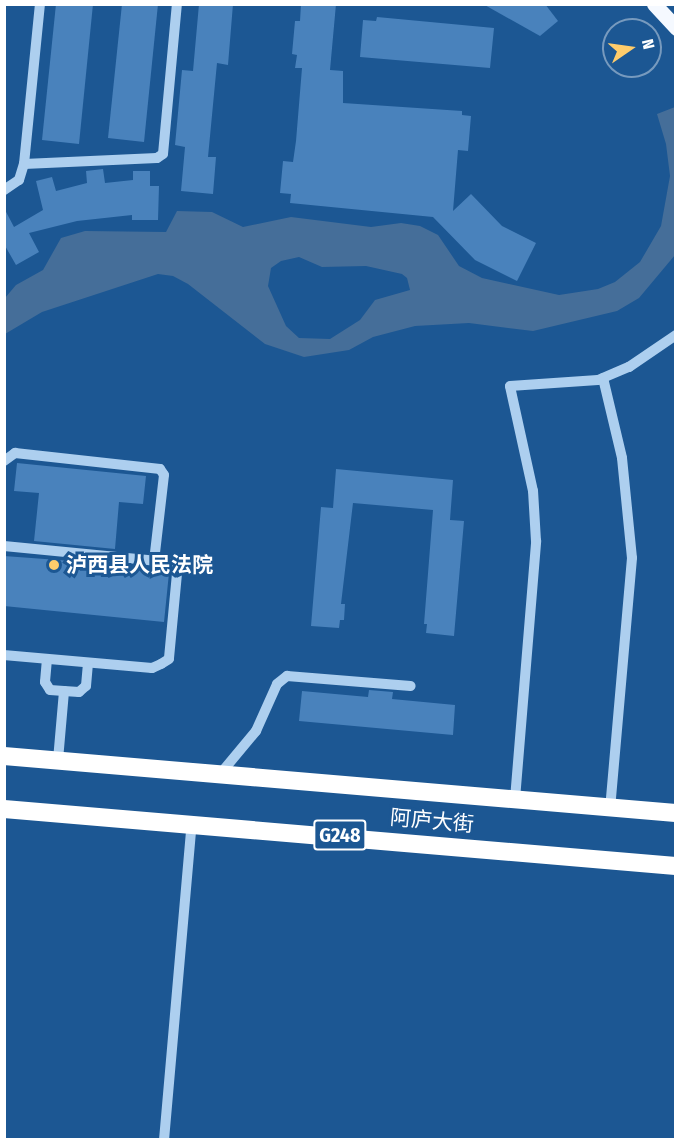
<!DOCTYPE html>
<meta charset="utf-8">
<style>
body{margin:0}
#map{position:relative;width:680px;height:1144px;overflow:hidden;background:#1c5793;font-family:"Fira Sans Condensed","Noto Sans SC",sans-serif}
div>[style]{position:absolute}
.water>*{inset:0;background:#456e99}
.building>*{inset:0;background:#4982bc}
.minor>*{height:10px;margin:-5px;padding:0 5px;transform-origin:5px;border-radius:5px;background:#adcfef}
.major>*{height:15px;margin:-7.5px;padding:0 7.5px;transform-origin:7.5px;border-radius:7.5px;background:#f5f9ff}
.highway>*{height:18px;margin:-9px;padding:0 9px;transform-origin:9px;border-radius:9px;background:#fff}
.dots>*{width:16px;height:16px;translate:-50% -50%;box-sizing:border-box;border:3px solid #1c5793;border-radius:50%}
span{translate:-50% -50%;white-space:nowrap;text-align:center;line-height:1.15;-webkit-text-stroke:6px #1c5793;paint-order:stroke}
.shield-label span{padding:2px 4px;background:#1c5793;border:2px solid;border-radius:4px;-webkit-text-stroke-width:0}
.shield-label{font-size:20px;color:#fff;font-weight:700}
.poi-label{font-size:21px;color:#fff;font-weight:700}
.left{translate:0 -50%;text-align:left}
.street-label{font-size:21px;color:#fff}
.frame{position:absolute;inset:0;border:6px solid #fff;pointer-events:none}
.north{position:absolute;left:602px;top:18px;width:60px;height:60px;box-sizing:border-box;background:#1c5793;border:2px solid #779abe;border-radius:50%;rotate:77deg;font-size:16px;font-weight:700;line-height:24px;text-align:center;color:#fff}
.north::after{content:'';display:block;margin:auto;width:21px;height:27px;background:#ffcc6b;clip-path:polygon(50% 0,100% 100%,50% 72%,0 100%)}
</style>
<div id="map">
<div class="water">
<i style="clip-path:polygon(evenodd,675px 107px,675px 255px,639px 298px,617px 311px,533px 331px,469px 323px,415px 326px,373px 337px,349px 350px,304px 357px,265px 344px,188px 284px,173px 276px,158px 274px,42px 312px,5px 334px,5px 298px,16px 285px,43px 270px,61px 238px,85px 231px,166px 232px,177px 211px,212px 212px,243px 227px,291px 217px,371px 227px,401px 223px,420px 226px,438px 235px,459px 266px,482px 278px,559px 295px,598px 289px,615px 282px,640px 262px,661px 226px,670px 176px,666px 144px,657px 114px,675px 107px,299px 257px,322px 267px,366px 266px,402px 274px,407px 278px,410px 290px,375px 300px,360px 320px,330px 339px,299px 338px,286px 326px,268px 286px,271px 268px,281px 261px,299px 257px)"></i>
</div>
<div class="building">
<i style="clip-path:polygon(56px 4px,93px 4px,79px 144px,42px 140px)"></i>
<i style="clip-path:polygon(122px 4px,158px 4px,144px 142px,108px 138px)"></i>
<i style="clip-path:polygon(199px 4px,233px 4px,228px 65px,217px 63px,208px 157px,216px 157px,213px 194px,181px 191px,185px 147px,175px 145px,182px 70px,193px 71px)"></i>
<i style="clip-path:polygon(301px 4px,336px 4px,330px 70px,343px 71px,343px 103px,462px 111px,462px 115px,471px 116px,468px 151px,458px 150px,453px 211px,471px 194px,502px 226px,536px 243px,517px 281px,475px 260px,433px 217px,290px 203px,291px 194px,280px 193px,283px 161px,293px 162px,296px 141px,302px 68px,295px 68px,297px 55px,292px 54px,295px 21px,300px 21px)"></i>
<i style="clip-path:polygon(483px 4px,545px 4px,558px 21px,540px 36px)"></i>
<i style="clip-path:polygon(377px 17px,494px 28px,490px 68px,360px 57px,363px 20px,376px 21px)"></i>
<i style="clip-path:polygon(103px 169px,105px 183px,133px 180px,133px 171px,150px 171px,150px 186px,159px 186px,158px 220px,132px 220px,132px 215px,77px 221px,29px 233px,39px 252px,16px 265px,4px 244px,4px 208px,14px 227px,43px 210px,36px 181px,52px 177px,56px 191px,87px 183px,86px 171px)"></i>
<i style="clip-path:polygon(17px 463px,146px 476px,143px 504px,119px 502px,115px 549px,34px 541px,39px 493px,14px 491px)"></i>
<i style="clip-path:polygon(336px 469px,453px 480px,450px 520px,464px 521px,454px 636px,426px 633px,427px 624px,424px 624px,433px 510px,353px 503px,341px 604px,345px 604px,344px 620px,340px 620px,339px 628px,311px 626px,321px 507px,333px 508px)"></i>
<i style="clip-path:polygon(4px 556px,113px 564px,113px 567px,169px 573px,164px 622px,4px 606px)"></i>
<i style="clip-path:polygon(369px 690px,393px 692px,392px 699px,455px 705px,453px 735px,299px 721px,302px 691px,368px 697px)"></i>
</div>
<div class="minor">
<i style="left:24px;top:164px;width:133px;rotate:-2.6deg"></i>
<i style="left:157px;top:158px;width:7px;rotate:-34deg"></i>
<i style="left:163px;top:154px;width:151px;rotate:-84.7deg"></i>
<i style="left:4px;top:190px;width:18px;rotate:-34deg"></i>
<i style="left:19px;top:180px;width:17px;rotate:-73deg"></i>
<i style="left:24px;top:164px;width:161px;rotate:-84.3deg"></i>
<i style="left:603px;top:378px;width:82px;rotate:76.6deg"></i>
<i style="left:622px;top:458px;width:100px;rotate:84.3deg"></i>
<i style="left:632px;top:558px;width:251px;rotate:95deg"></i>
<i style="left:4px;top:461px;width:14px;rotate:-36deg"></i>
<i style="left:15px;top:453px;width:146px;rotate:6.3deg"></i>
<i style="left:160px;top:469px;width:7px;rotate:56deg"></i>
<i style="left:164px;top:475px;width:87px;rotate:96.6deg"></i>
<i style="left:4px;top:546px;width:175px;rotate:5.6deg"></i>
<i style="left:178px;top:563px;width:96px;rotate:95.4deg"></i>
<i style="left:169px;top:659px;width:9px;rotate:148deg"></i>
<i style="left:161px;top:664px;width:10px;rotate:156deg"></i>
<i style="left:152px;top:668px;width:149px;rotate:-175deg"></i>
<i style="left:47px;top:659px;width:23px;rotate:95deg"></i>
<i style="left:45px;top:682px;width:9px;rotate:58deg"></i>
<i style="left:50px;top:690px;width:14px;rotate:4deg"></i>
<i style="left:64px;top:691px;width:15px;rotate:4deg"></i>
<i style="left:79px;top:692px;width:9px;rotate:-41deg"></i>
<i style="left:86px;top:686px;width:23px;rotate:-85deg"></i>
<i style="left:58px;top:760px;width:69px;rotate:-85deg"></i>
<i style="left:221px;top:773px;width:55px;rotate:-50.2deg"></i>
<i style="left:256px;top:731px;width:51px;rotate:-65.9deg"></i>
<i style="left:277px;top:684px;width:13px;rotate:-39deg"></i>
<i style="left:287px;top:676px;width:124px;rotate:4.6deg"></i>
<i style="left:515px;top:799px;width:259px;rotate:-85.3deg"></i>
<i style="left:536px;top:541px;width:50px;rotate:-93.4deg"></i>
<i style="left:533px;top:491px;width:107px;rotate:-102.4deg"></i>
<i style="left:510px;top:386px;width:88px;rotate:-3.9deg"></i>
<i style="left:598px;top:380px;width:34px;rotate:-23deg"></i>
<i style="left:629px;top:367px;width:57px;rotate:-34.2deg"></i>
<i style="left:164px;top:1140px;width:318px;rotate:-85deg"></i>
</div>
<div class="major">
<i style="left:654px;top:4px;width:33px;rotate:47deg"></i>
</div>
<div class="highway">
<i style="left:4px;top:756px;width:674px;rotate:4.85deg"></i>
<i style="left:4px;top:809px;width:674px;rotate:4.85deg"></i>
</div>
<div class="dots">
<i style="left:54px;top:565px;background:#ffcc6b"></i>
</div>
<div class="shield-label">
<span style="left:340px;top:835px">G248</span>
</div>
<div class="poi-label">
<span class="left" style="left:66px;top:565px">泸西县人民法院</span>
</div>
<div class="street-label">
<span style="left:432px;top:821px;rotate:5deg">阿庐大街</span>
</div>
<div class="frame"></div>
<div class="north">N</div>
</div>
